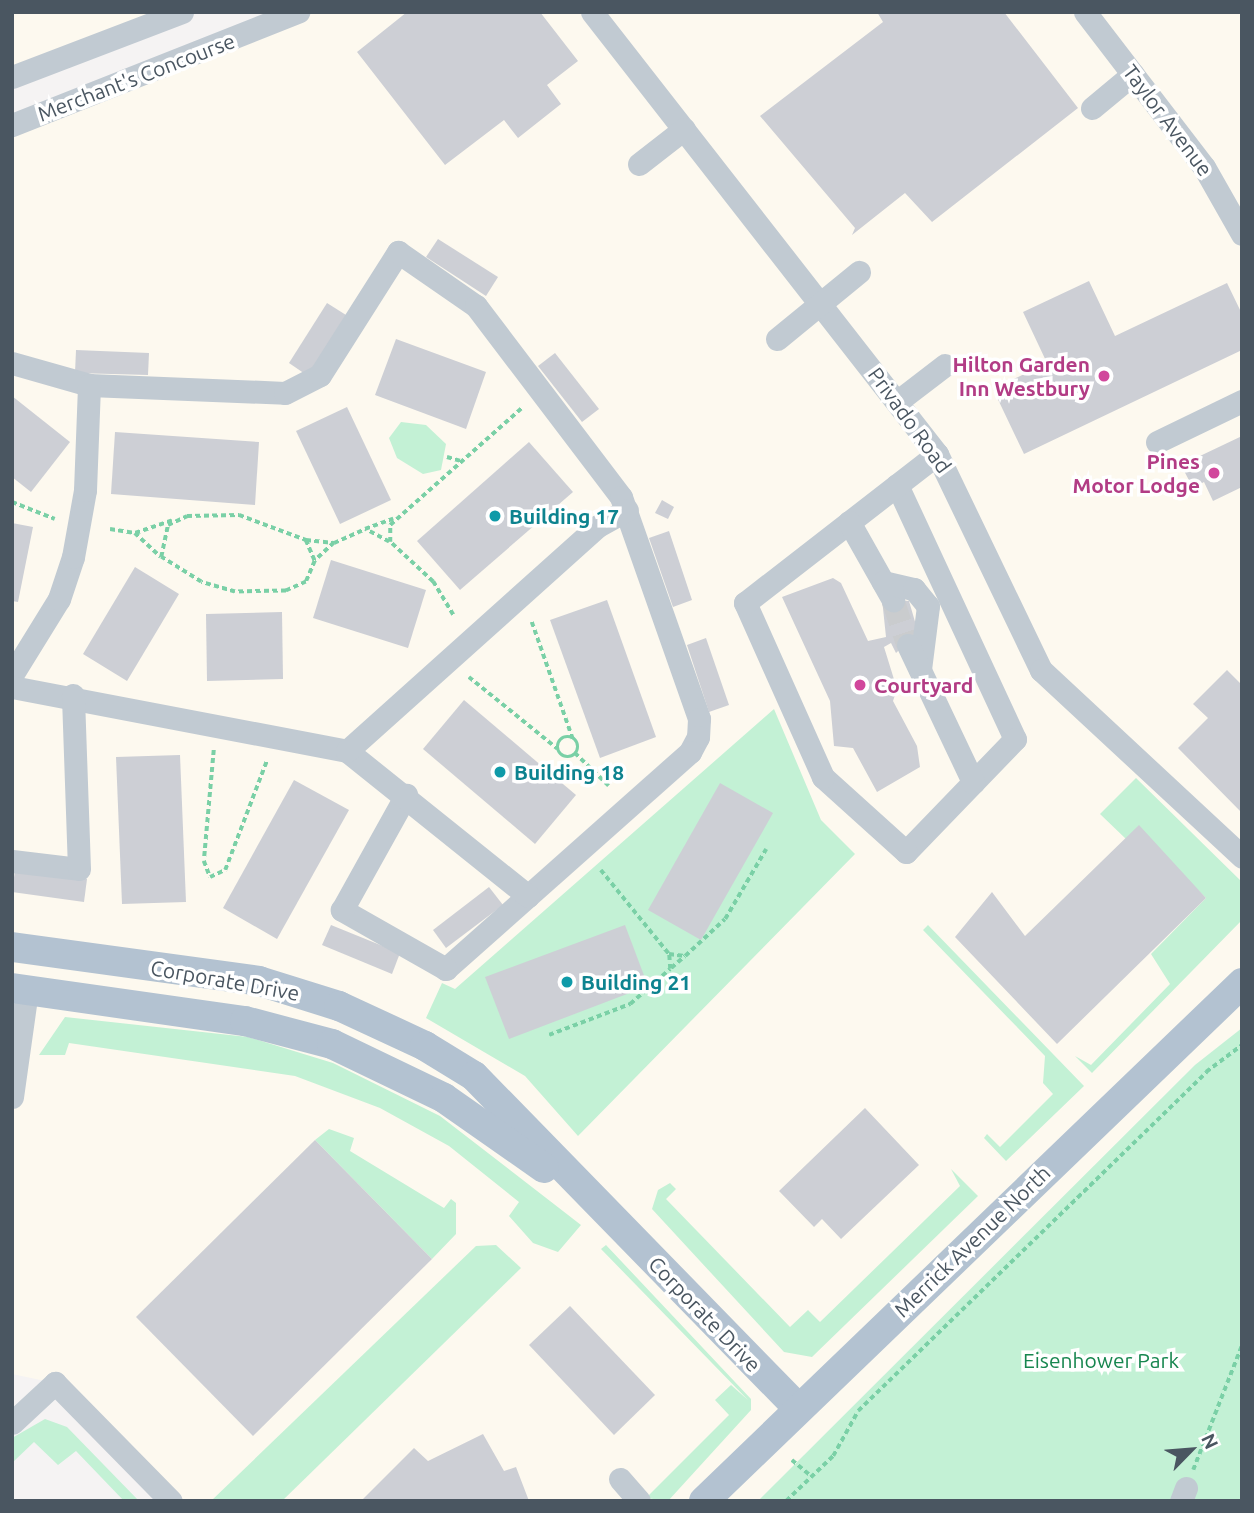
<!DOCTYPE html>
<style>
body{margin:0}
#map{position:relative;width:1254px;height:1513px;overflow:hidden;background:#f5f3f3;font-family:Ubuntu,sans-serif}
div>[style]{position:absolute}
.commercial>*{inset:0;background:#fdf9ef}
.green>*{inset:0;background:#c3f1d5}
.building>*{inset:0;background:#cdcfd5}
.minor-tunnel>*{height:23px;margin-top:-11.5px;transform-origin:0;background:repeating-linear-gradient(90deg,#caccce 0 23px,transparent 0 34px)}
.path>*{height:3.5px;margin-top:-1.75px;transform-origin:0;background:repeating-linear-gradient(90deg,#7ad0a6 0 5px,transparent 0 8.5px)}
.path>.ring{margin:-1.75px;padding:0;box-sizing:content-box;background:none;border:3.5px solid #7ad0a6;border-radius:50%}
.minor>*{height:23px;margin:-11.5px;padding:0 11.5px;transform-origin:11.5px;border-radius:11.5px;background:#c1cad2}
.major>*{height:30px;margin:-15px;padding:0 15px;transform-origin:15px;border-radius:15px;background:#b3c2d1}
.dots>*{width:19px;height:19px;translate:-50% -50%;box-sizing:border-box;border:4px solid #fff;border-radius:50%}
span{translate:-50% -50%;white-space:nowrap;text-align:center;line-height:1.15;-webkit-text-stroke:7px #fff;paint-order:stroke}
.street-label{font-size:21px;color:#4a5661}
.hotel-label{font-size:21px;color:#b23c85;font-weight:700}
.right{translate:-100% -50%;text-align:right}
.left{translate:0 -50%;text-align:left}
.culture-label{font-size:21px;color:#0d838f;font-weight:700}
.park-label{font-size:21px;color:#17864f}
.frame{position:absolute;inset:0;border:14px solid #4a5661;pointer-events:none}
.north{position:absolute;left:1156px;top:1415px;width:70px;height:70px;-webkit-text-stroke:5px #fff;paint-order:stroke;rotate:65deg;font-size:19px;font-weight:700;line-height:28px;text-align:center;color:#4a5661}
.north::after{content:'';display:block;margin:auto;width:24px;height:32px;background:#4a5661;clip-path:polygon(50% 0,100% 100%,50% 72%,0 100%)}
</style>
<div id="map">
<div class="commercial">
<i style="clip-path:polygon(12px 12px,182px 12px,12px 77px)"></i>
<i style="clip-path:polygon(298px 12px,1242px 12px,1242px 1028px,1195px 1065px,758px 1501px,171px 1501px,55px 1383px,12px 1374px,12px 125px)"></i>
</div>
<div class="green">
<i style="clip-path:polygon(401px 422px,426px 425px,446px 444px,441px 470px,423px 474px,397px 458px,389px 438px)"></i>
<i style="clip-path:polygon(774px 709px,821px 820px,855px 854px,578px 1136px,525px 1076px,426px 1018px,442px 983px,455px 989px)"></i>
<i style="clip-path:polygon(1136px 778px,1242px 882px,1242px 920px,1092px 1073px,1075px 1056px,1091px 1065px,1170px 984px,1151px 954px,1206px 898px,1137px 829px,1126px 839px,1100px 814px)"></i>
<i style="clip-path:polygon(928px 925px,1084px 1086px,1006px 1161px,984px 1138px,987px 1134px,1000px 1147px,1053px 1094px,1043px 1083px,1045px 1056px,923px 930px)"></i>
<i style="clip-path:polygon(65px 1017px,248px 1037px,333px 1063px,440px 1116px,581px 1225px,558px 1252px,533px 1243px,509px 1216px,519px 1202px,449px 1146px,380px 1108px,295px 1076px,69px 1043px,65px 1055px,39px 1055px)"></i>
<i style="clip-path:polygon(1242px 1028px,1242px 1501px,758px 1501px,1195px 1065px)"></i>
<i style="clip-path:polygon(329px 1129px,354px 1138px,350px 1151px,444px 1208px,451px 1199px,456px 1203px,456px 1234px,432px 1259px,315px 1140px)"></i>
<i style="clip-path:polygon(951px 1169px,978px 1196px,812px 1357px,784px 1352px,652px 1209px,658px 1190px,670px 1183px,676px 1189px,666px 1199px,790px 1327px,808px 1310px,820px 1322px,960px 1186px)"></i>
<i style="clip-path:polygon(496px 1245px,521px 1268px,282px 1501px,211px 1501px,476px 1246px)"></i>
<i style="clip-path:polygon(606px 1245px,751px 1399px,751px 1410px,668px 1501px,646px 1498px,729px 1415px,715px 1400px,731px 1385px,748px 1400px,601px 1249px)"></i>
<i style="clip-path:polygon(45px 1419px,67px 1427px,139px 1501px,124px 1501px,76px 1451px,58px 1465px,34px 1442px,12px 1463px,12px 1438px)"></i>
</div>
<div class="building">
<i style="clip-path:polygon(407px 12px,540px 12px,578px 61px,547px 85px,561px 104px,518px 138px,504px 120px,445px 165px,357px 52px)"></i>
<i style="clip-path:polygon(877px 12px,1004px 12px,1078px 108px,932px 222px,905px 193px,852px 235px,855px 228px,760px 116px,883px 22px)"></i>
<i style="clip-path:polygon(438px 239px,498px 277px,486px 296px,426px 257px)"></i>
<i style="clip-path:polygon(1089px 281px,1115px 336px,1227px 283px,1242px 314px,1242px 350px,1024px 454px,993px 389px,1047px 363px,1023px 312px)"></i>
<i style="clip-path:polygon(327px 303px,346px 315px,308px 376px,289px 363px)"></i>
<i style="clip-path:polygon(396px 339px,486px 372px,466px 429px,375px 395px)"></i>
<i style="clip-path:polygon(76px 350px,149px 353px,148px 375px,75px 373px)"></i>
<i style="clip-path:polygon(555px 353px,599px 409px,582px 422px,538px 366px)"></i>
<i style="clip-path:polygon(12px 396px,70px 442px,31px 492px,12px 477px)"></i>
<i style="clip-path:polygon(347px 407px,391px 500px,340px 524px,296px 431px)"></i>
<i style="clip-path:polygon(115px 432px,259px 442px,255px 505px,111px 494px)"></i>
<i style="clip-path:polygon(1242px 436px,1242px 487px,1213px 501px,1204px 482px,1193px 488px,1181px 465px)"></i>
<i style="clip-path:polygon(529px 442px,573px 492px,460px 590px,417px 541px)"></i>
<i style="clip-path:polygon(662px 500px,674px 507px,668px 519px,655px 513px)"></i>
<i style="clip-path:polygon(12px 523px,33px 527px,18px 602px,12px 601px)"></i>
<i style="clip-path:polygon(669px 531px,692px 600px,673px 607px,649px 538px)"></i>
<i style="clip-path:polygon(331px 560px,426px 590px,408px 648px,313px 618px)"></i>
<i style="clip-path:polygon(135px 567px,179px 594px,127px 681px,83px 654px)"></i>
<i style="clip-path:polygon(833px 578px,841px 583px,868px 641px,886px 637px,882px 599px,909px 601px,918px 632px,896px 653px,891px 643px,884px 647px,897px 689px,893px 701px,917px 746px,920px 767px,877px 792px,853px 748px,834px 746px,830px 701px,782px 597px)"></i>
<i style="clip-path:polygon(607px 600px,656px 737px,600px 758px,550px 620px)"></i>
<i style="clip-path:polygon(282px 612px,283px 679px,207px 681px,206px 614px)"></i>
<i style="clip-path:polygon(706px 638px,729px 705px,709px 712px,687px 645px)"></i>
<i style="clip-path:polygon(1227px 670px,1242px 685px,1242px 813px,1178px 748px,1208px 718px,1193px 704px)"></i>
<i style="clip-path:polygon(464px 700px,576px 795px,535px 844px,423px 749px)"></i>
<i style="clip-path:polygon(180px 755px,186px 902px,122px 904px,116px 757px)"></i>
<i style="clip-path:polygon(294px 780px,349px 810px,277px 939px,223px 908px)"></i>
<i style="clip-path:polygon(720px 783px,773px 813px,701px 940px,648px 910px)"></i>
<i style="clip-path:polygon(1139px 825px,1206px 898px,1057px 1044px,955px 937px,992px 892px,1025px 936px)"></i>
<i style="clip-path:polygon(15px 870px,87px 879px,84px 902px,12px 892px)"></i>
<i style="clip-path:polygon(489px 887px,503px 905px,446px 948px,433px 930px)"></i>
<i style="clip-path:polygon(331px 925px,400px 953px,392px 974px,322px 945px)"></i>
<i style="clip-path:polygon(625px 925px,648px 986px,509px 1039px,485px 977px)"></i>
<i style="clip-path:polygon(865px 1108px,919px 1165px,841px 1239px,822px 1219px,814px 1227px,779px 1191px)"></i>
<i style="clip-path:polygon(315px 1140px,432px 1259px,253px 1436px,136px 1317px)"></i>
<i style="clip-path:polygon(570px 1306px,655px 1395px,614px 1435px,529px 1345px)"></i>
<i style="clip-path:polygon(483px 1434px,504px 1471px,516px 1467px,529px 1501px,361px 1501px,414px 1448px,428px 1461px)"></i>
</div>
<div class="minor-tunnel">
<i style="left:893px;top:600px;width:47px;rotate:71.6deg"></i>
</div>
<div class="path">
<i style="left:447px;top:457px;width:15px;rotate:16deg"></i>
<i style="left:12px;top:502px;width:46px;rotate:21.6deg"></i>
<i style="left:110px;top:529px;width:25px;rotate:9deg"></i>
<i style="left:135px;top:533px;width:39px;rotate:-19deg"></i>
<i style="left:135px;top:533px;width:35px;rotate:43deg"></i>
<i style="left:306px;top:540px;width:23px;rotate:67deg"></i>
<i style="left:389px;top:542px;width:27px;rotate:-152deg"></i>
<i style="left:365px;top:529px;width:30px;rotate:-20deg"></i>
<i style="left:334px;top:543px;width:26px;rotate:137deg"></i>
<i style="left:315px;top:561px;width:23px;rotate:113deg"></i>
<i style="left:306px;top:582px;width:22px;rotate:156deg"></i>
<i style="left:286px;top:591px;width:51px;rotate:178.9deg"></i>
<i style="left:235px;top:592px;width:35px;rotate:-164deg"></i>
<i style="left:201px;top:582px;width:47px;rotate:-148deg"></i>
<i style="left:161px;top:557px;width:33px;rotate:-78deg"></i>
<i style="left:168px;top:525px;width:21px;rotate:-25deg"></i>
<i style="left:187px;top:516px;width:52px;rotate:-1.1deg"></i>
<i style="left:239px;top:515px;width:72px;rotate:20.5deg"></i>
<i style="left:306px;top:540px;width:28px;rotate:6deg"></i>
<i style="left:334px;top:543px;width:34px;rotate:-24deg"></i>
<i style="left:453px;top:615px;width:39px;rotate:-121deg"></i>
<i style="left:433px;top:582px;width:59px;rotate:-137.1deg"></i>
<i style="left:390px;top:542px;width:17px;rotate:-90deg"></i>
<i style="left:390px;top:525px;width:176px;rotate:-41.6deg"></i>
<i style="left:532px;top:622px;width:124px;rotate:70.7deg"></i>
<i style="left:469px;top:677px;width:114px;rotate:39deg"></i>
<i class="ring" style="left:558px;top:737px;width:16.5px;height:16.5px"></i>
<i style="left:214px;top:750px;width:111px;rotate:95.1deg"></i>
<i style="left:204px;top:861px;width:17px;rotate:69deg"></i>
<i style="left:210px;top:877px;width:17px;rotate:-25deg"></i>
<i style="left:225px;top:870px;width:118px;rotate:-69.1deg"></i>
<i style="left:575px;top:753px;width:47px;rotate:44.1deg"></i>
<i style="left:601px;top:870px;width:108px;rotate:51deg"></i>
<i style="left:669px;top:954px;width:16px;rotate:7deg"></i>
<i style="left:685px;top:956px;width:54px;rotate:-42.8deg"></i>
<i style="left:725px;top:919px;width:81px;rotate:-59.6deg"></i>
<i style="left:671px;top:968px;width:18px;rotate:-41deg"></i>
<i style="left:549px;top:1035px;width:87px;rotate:-20.9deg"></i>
<i style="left:630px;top:1004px;width:53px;rotate:-41.2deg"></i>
<i style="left:670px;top:969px;width:15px;rotate:-94deg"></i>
<i style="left:792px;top:1460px;width:25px;rotate:40deg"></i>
<i style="left:1193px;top:1470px;width:134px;rotate:-68.6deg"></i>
<i style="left:786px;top:1501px;width:65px;rotate:-43.8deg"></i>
<i style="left:833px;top:1456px;width:51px;rotate:-60.9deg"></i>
<i style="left:858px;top:1411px;width:486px;rotate:-44.2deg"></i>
<i style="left:1206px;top:1072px;width:45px;rotate:-36.9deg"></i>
</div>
<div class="minor">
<i style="left:592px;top:12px;width:561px;rotate:52.03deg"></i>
<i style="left:937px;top:454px;width:240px;rotate:64.3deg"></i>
<i style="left:1041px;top:670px;width:275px;rotate:42.9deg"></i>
<i style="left:1085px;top:12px;width:195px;rotate:52.5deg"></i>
<i style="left:1204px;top:167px;width:77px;rotate:60.4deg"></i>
<i style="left:12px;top:77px;width:182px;rotate:-20.9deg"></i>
<i style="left:1092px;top:108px;width:53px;rotate:-39.7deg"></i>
<i style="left:12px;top:125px;width:308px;rotate:-21.6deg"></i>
<i style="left:639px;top:164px;width:57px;rotate:-37.9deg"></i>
<i style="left:777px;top:339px;width:106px;rotate:-39.3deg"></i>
<i style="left:12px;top:363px;width:80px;rotate:15.9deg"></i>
<i style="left:89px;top:385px;width:196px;rotate:2.3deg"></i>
<i style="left:285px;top:393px;width:39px;rotate:-27deg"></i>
<i style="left:320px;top:375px;width:146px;rotate:-57.6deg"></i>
<i style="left:398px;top:252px;width:95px;rotate:34.7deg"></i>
<i style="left:476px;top:306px;width:240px;rotate:52.8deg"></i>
<i style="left:621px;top:497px;width:235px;rotate:70.6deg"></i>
<i style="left:699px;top:719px;width:18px;rotate:93deg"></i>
<i style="left:698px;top:737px;width:17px;rotate:118deg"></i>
<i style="left:690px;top:752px;width:327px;rotate:138.4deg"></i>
<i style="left:446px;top:969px;width:120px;rotate:-150.4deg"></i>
<i style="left:342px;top:910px;width:132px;rotate:-60.9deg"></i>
<i style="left:898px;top:401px;width:59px;rotate:-37.5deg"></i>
<i style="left:1157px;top:442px;width:94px;rotate:-25.8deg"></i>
<i style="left:897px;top:485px;width:280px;rotate:65.1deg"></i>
<i style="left:1015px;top:739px;width:157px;rotate:134deg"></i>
<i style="left:906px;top:852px;width:112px;rotate:-137.9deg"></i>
<i style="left:823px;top:777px;width:191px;rotate:-114.1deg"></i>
<i style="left:745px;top:603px;width:243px;rotate:-37.8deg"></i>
<i style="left:849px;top:522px;width:90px;rotate:60.6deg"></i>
<i style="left:883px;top:582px;width:32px;rotate:13deg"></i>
<i style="left:914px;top:589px;width:22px;rotate:51deg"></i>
<i style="left:928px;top:606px;width:64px;rotate:97.2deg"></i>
<i style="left:908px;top:645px;width:152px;rotate:64.6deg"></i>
<i style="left:12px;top:675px;width:89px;rotate:-58.3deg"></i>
<i style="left:59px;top:599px;width:44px;rotate:-71.6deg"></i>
<i style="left:73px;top:557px;width:68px;rotate:-79.8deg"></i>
<i style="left:85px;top:490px;width:105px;rotate:-87.8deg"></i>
<i style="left:12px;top:687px;width:341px;rotate:10.8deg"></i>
<i style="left:347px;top:751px;width:232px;rotate:38.7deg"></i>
<i style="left:347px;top:751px;width:337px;rotate:-41.9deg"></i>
<i style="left:598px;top:526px;width:33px;rotate:-29deg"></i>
<i style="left:12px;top:861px;width:67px;rotate:6.8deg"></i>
<i style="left:79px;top:869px;width:174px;rotate:-92deg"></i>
<i style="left:12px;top:1097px;width:108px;rotate:-82deg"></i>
<i style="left:12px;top:1423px;width:59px;rotate:-42.9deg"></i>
<i style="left:55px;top:1383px;width:165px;rotate:45.5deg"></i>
<i style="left:620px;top:1479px;width:29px;rotate:49deg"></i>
<i style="left:1181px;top:1501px;width:14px;rotate:-69deg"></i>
</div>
<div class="major">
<i style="left:12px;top:947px;width:249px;rotate:7.8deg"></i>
<i style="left:259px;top:981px;width:84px;rotate:17.4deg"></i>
<i style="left:339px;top:1006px;width:95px;rotate:24.9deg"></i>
<i style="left:425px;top:1046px;width:57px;rotate:31.5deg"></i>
<i style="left:474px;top:1076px;width:465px;rotate:45.7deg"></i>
<i style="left:12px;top:988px;width:235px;rotate:8.1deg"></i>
<i style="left:245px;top:1021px;width:90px;rotate:14.8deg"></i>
<i style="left:332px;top:1044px;width:124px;rotate:25.7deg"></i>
<i style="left:444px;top:1098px;width:122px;rotate:35deg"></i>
<i style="left:704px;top:1501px;width:747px;rotate:-43.91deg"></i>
</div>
<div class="dots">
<i style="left:1104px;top:376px;background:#d1479c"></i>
<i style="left:1214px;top:473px;background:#d1479c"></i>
<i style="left:495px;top:516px;background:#0f9aa8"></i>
<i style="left:860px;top:685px;background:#d1479c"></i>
<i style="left:500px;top:772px;background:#0f9aa8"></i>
<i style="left:567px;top:982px;background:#0f9aa8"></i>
</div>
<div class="street-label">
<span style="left:136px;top:77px;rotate:-21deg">Merchant's Concourse</span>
<span style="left:1168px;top:120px;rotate:53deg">Taylor Avenue</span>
<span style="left:910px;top:420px;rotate:54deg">Privado Road</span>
<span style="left:225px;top:980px;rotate:10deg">Corporate Drive</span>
<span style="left:972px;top:1241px;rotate:-44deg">Merrick Avenue North</span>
<span style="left:705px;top:1314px;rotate:46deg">Corporate Drive</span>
</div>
<div class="hotel-label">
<span class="right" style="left:1090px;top:376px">Hilton Garden<br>Inn Westbury</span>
<span class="right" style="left:1200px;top:473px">Pines<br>Motor Lodge</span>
<span class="left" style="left:874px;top:685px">Courtyard</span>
</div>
<div class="culture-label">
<span class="left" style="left:509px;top:516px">Building 17</span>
<span class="left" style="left:514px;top:772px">Building 18</span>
<span class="left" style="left:581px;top:982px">Building 21</span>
</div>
<div class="park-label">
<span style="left:1101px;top:1360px">Eisenhower Park</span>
</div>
<div class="frame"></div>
<div class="north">N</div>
</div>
